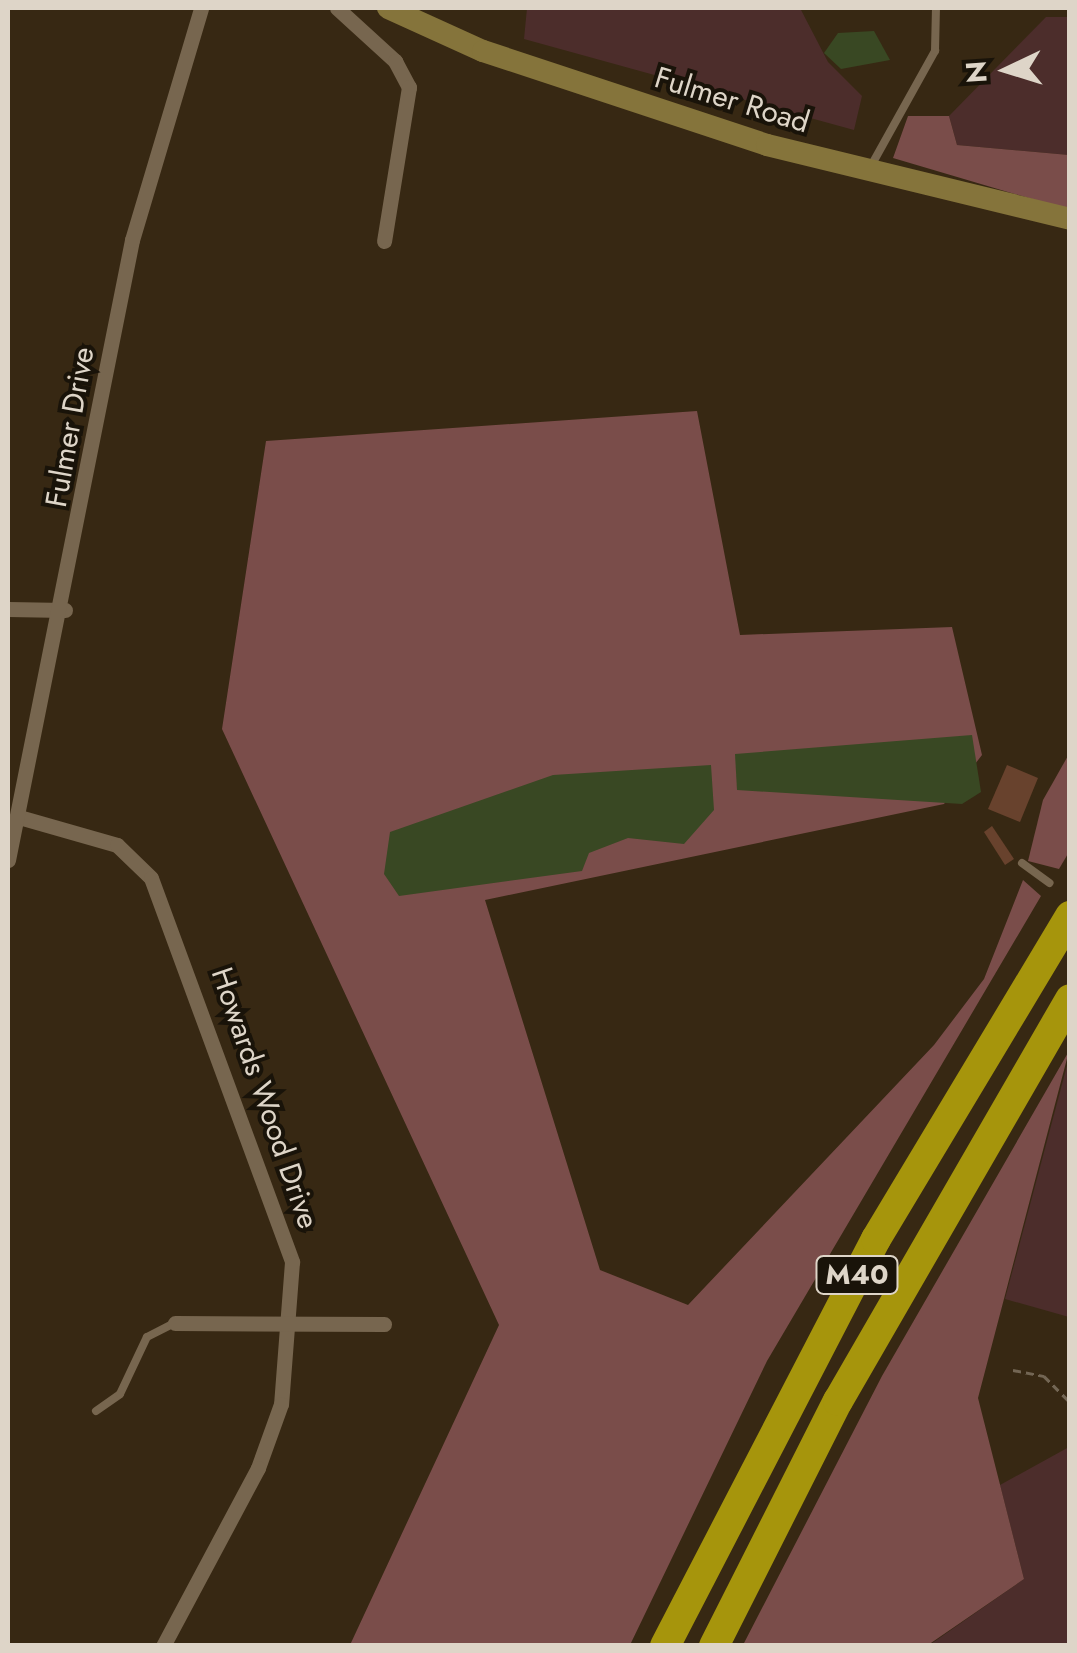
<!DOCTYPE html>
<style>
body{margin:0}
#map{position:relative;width:1077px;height:1653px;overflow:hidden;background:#372813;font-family:Jost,sans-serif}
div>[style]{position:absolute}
.green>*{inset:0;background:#4c2d2b}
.forest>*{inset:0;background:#7a4d4a}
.water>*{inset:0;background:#394823}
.building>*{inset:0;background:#68422d}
.path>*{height:2.5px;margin-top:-1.25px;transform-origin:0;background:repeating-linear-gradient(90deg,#736654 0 8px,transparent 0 13px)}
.lane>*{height:8px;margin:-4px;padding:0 4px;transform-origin:4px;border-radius:4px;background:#77664f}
.street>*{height:15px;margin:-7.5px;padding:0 7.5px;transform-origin:7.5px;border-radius:7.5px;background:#77664f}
.secondary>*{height:22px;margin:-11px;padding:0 11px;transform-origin:11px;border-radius:11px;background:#85743b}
.highway>*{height:30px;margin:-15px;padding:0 15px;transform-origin:15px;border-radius:15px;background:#a6950c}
span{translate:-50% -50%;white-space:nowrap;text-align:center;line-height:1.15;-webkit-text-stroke:8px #191309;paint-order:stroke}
.shield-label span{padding:2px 8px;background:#191309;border:2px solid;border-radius:8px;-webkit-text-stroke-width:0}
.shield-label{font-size:28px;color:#ded5c8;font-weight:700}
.street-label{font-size:30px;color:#ded5c8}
.frame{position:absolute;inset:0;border:10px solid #ded5c8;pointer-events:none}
.north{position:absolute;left:957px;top:20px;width:100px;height:100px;-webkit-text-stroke:8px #191309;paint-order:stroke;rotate:266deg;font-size:28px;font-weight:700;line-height:40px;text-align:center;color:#ded5c8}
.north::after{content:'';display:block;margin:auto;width:35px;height:45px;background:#ded5c8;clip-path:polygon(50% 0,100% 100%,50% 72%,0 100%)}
</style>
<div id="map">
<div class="green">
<i style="clip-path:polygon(527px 8px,800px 8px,828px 62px,862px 96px,854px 130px,524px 39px)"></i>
<i style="clip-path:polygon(1046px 17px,1069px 17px,1069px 155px,957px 145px,949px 116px)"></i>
<i style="clip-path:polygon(1069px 1058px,1069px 1317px,1005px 1299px)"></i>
<i style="clip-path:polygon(1069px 1447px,1069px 1645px,928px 1646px,1024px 1579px,1000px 1485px)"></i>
</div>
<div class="forest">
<i style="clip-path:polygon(908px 116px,949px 116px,957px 145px,1069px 155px,1069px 210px,893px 158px)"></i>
<i style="clip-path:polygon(697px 411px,740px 635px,952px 627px,982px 755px,944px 804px,485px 900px,600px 1270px,688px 1305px,934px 1045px,984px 979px,1023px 880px,1041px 896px,767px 1361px,630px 1645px,350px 1645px,499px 1325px,222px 729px,266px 441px)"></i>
<i style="clip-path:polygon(1069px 754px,1069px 852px,1059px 869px,1028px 861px,1043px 800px)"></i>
<i style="clip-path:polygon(1069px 1051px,978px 1398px,1024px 1579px,928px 1645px,743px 1645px,882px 1376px)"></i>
</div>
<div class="water">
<i style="clip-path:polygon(874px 31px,890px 60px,841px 69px,824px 53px,838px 33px)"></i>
<i style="clip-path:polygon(972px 735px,981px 792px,962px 804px,737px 790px,735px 754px)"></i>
<i style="clip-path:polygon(711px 765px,714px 810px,684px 844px,628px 838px,589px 853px,582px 871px,399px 896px,384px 874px,390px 832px,553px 775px)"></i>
</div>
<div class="building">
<i style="clip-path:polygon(1007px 765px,1038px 778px,1020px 822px,988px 809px)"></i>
<i style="clip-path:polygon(992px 826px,1014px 859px,1005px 865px,984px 832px)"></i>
</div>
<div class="path">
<i style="left:1013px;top:1370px;width:32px;rotate:11deg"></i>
<i style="left:1044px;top:1376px;width:37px;rotate:45deg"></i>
</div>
<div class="lane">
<i style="left:871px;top:166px;width:132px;rotate:-60.9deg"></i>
<i style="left:935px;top:51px;width:43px;rotate:-88.7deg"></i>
<i style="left:1022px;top:863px;width:34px;rotate:36deg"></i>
<i style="left:96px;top:1411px;width:29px;rotate:-35deg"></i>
<i style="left:120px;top:1394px;width:63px;rotate:-64.7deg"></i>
<i style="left:147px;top:1337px;width:30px;rotate:-27deg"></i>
</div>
<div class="street">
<i style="left:337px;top:8px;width:79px;rotate:42.4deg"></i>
<i style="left:395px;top:61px;width:30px;rotate:62deg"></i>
<i style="left:409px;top:87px;width:156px;rotate:99.2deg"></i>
<i style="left:8px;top:609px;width:57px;rotate:1deg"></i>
<i style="left:19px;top:817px;width:102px;rotate:15.9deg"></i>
<i style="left:117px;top:845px;width:47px;rotate:44.1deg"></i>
<i style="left:151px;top:878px;width:409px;rotate:69.8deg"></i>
<i style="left:292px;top:1262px;width:142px;rotate:94.4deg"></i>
<i style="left:281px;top:1404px;width:68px;rotate:109.8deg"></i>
<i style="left:258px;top:1468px;width:202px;rotate:118.1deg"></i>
<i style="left:8px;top:860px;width:632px;rotate:-78.69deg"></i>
<i style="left:132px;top:240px;width:242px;rotate:-73.4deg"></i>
<i style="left:175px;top:1323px;width:209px;rotate:0.3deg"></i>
</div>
<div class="secondary">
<i style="left:388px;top:8px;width:104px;rotate:24.4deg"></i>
<i style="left:483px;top:51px;width:299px;rotate:18.3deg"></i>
<i style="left:767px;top:145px;width:312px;rotate:13.7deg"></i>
</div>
<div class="highway">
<i style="left:665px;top:1646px;width:458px;rotate:-62.6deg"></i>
<i style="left:876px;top:1239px;width:377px;rotate:-59deg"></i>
<i style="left:714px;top:1646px;width:275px;rotate:-63.2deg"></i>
<i style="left:838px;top:1401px;width:464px;rotate:-60deg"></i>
</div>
<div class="shield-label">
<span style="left:857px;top:1275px">M40</span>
</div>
<div class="street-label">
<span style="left:732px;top:100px;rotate:17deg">Fulmer Road</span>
<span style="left:70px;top:427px;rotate:-80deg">Fulmer Drive</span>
<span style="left:265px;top:1098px;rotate:71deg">Howards Wood Drive</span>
</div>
<div class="frame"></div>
<div class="north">N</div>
</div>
